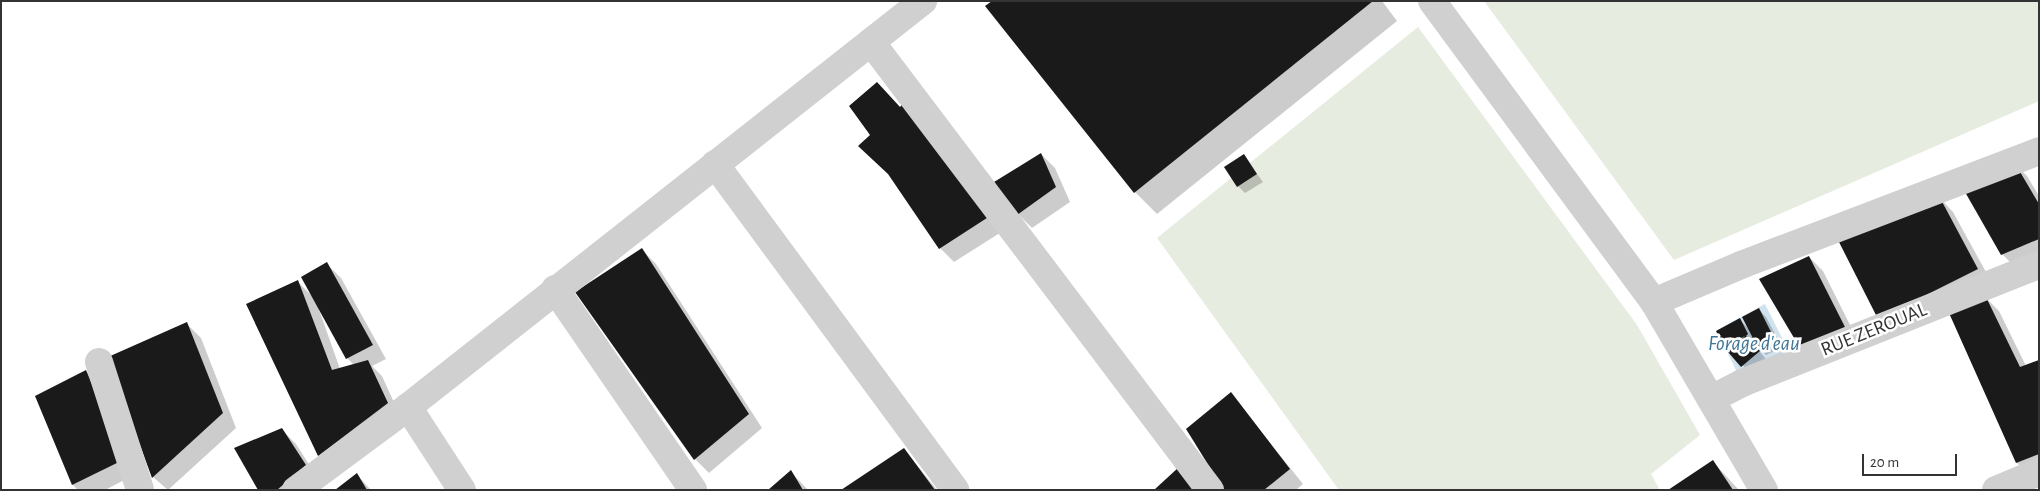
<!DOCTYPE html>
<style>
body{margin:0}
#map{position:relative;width:2040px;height:491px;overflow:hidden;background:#fff;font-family:"Alegreya Sans",sans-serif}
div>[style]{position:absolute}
.green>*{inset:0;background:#e6ecdf}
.water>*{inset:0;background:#cfe2ee}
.shadow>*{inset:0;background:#0003}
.building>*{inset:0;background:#1a1a1a}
.street>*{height:28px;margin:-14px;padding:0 14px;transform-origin:14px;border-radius:14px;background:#d0d0d0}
span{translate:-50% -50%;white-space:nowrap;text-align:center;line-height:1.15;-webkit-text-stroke:5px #fff;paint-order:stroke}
.street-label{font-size:20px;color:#333}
.water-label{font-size:21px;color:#3f7597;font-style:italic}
.frame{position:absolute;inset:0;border:2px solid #333;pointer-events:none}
.scale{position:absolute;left:1862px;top:454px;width:95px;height:22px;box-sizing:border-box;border:2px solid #333;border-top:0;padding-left:6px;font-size:15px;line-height:18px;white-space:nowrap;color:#333;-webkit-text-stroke:4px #fff;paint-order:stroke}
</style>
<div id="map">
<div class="green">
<i style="clip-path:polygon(1484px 1px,2039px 1px,2039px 101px,1674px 260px)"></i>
<i style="clip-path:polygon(1418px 27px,1637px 325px,1700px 435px,1651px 474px,1660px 490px,1339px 490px,1157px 238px)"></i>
</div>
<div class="water">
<i style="clip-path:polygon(1765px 304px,1792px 358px,1742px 383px,1717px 330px)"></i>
</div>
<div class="shadow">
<i style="clip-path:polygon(994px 1px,1382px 1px,1397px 21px,1157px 214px,1135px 192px)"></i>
<i style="clip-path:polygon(900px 108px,1003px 231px,954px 262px,940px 248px)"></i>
<i style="clip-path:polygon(1041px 154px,1055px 168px,1070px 202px,1032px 228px,1018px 214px)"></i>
<i style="clip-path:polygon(1243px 155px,1263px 182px,1245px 193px,1238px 186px)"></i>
<i style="clip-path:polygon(2013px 162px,2027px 176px,2039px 196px,2039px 259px,2016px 268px,2002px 254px)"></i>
<i style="clip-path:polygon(1939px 197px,1953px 212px,1992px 283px,1893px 332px)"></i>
<i style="clip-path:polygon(642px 250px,656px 264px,762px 428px,709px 473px,695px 459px,577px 293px)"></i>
<i style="clip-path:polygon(1809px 257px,1823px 271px,1860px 345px,1818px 366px)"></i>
<i style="clip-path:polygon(evenodd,327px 264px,341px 278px,386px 359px,372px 366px,382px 376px,401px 418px,333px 470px,319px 456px,248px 305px,298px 282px,312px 296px,327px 264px,316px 301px,347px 358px,354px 365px,340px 369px,316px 301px)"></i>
<i style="clip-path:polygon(1985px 297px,1999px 311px,2026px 366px,2039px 360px,2039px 474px,2031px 477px,2017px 463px,1950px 314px)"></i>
<i style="clip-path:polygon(1759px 310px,1766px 317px,1782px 347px,1766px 355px,1756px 342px,1752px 343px,1766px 359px,1750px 373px,1725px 346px,1740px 320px,1748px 328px)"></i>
<i style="clip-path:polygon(187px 324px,201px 338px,236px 428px,168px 490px,153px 477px,138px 437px,136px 474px,105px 490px,78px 490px,73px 485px,86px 371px,100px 385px)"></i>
<i style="clip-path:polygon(1231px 394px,1303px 484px,1296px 490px,1226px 490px,1209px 467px,1187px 429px)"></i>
<i style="clip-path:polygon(282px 430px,296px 444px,319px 480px,307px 490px,259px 490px)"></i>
<i style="clip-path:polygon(904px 449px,937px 490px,844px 490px)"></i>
<i style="clip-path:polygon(1713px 462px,1739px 490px,1671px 490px)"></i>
<i style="clip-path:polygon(791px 472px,808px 490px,770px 490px)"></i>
<i style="clip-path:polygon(357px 475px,371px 490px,337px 490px)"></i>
</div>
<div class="building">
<i style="clip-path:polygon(992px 1px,1373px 1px,1134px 193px,985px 6px)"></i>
<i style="clip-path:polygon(877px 82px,900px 107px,905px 101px,990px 216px,939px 249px,888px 174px,858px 146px,870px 135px,849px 106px)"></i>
<i style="clip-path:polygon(1041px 153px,1056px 187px,1017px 215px,994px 182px)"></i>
<i style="clip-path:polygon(1244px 154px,1257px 174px,1237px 187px,1224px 167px)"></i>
<i style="clip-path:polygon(2013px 160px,2039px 204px,2039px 239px,2001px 255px,1961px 185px)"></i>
<i style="clip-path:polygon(1939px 196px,1978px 269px,1878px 319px,1839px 242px)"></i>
<i style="clip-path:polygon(642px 248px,749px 414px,694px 460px,575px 292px)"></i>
<i style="clip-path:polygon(1809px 256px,1847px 331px,1803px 353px,1759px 279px)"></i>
<i style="clip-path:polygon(327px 262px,373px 345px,346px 359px,301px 277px)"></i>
<i style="clip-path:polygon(298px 280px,332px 370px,368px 360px,388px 403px,318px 456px,246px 304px)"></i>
<i style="clip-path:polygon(1985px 295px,2020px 367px,2039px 360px,2039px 454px,2016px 463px,1949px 313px)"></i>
<i style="clip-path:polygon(1759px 308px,1775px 340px,1758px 348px,1742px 317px)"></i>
<i style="clip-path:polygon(1740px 318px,1748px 334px,1746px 336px,1760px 351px,1741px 367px,1728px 352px,1745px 336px,1724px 347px,1716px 331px)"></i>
<i style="clip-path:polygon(187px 322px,223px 413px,152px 478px,108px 357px)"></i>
<i style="clip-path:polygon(86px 370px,123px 460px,72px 485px,35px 396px)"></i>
<i style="clip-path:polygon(1231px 392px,1290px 469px,1264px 490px,1224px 490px,1186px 429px)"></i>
<i style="clip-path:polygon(282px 428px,306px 465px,277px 490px,258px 490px,234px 448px)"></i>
<i style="clip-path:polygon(904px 448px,935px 490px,841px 490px)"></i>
<i style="clip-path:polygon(1713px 460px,1733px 490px,1668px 490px)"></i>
<i style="clip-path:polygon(1179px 467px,1197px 490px,1154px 490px)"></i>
<i style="clip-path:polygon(791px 470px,803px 490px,768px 490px)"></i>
<i style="clip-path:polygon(357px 473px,367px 490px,335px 490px)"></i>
</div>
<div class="street">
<i style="left:1432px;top:1px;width:374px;rotate:53.6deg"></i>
<i style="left:1654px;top:302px;width:218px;rotate:59.7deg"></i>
<i style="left:871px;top:42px;width:562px;rotate:52.89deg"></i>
<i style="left:715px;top:164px;width:405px;rotate:53.6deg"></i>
<i style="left:555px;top:289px;width:244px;rotate:55.5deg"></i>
<i style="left:1654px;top:302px;width:95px;rotate:-23deg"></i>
<i style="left:1741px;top:265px;width:319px;rotate:-20.9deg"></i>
<i style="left:99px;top:362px;width:134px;rotate:72.2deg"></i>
<i style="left:1711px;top:399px;width:35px;rotate:-27deg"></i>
<i style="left:1742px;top:383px;width:320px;rotate:-21.7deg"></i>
<i style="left:408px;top:407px;width:99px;rotate:57deg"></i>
<i style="left:296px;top:490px;width:139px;rotate:-36.5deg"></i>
<i style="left:408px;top:407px;width:656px;rotate:-38.25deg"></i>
<i style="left:1996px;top:490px;width:47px;rotate:-22.7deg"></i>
</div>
<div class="street-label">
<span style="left:1874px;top:330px;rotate:-22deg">RUE ZEROUAL</span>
</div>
<div class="water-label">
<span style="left:1754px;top:344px">Forage d'eau</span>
</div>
<div class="frame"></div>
<div class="scale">20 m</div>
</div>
